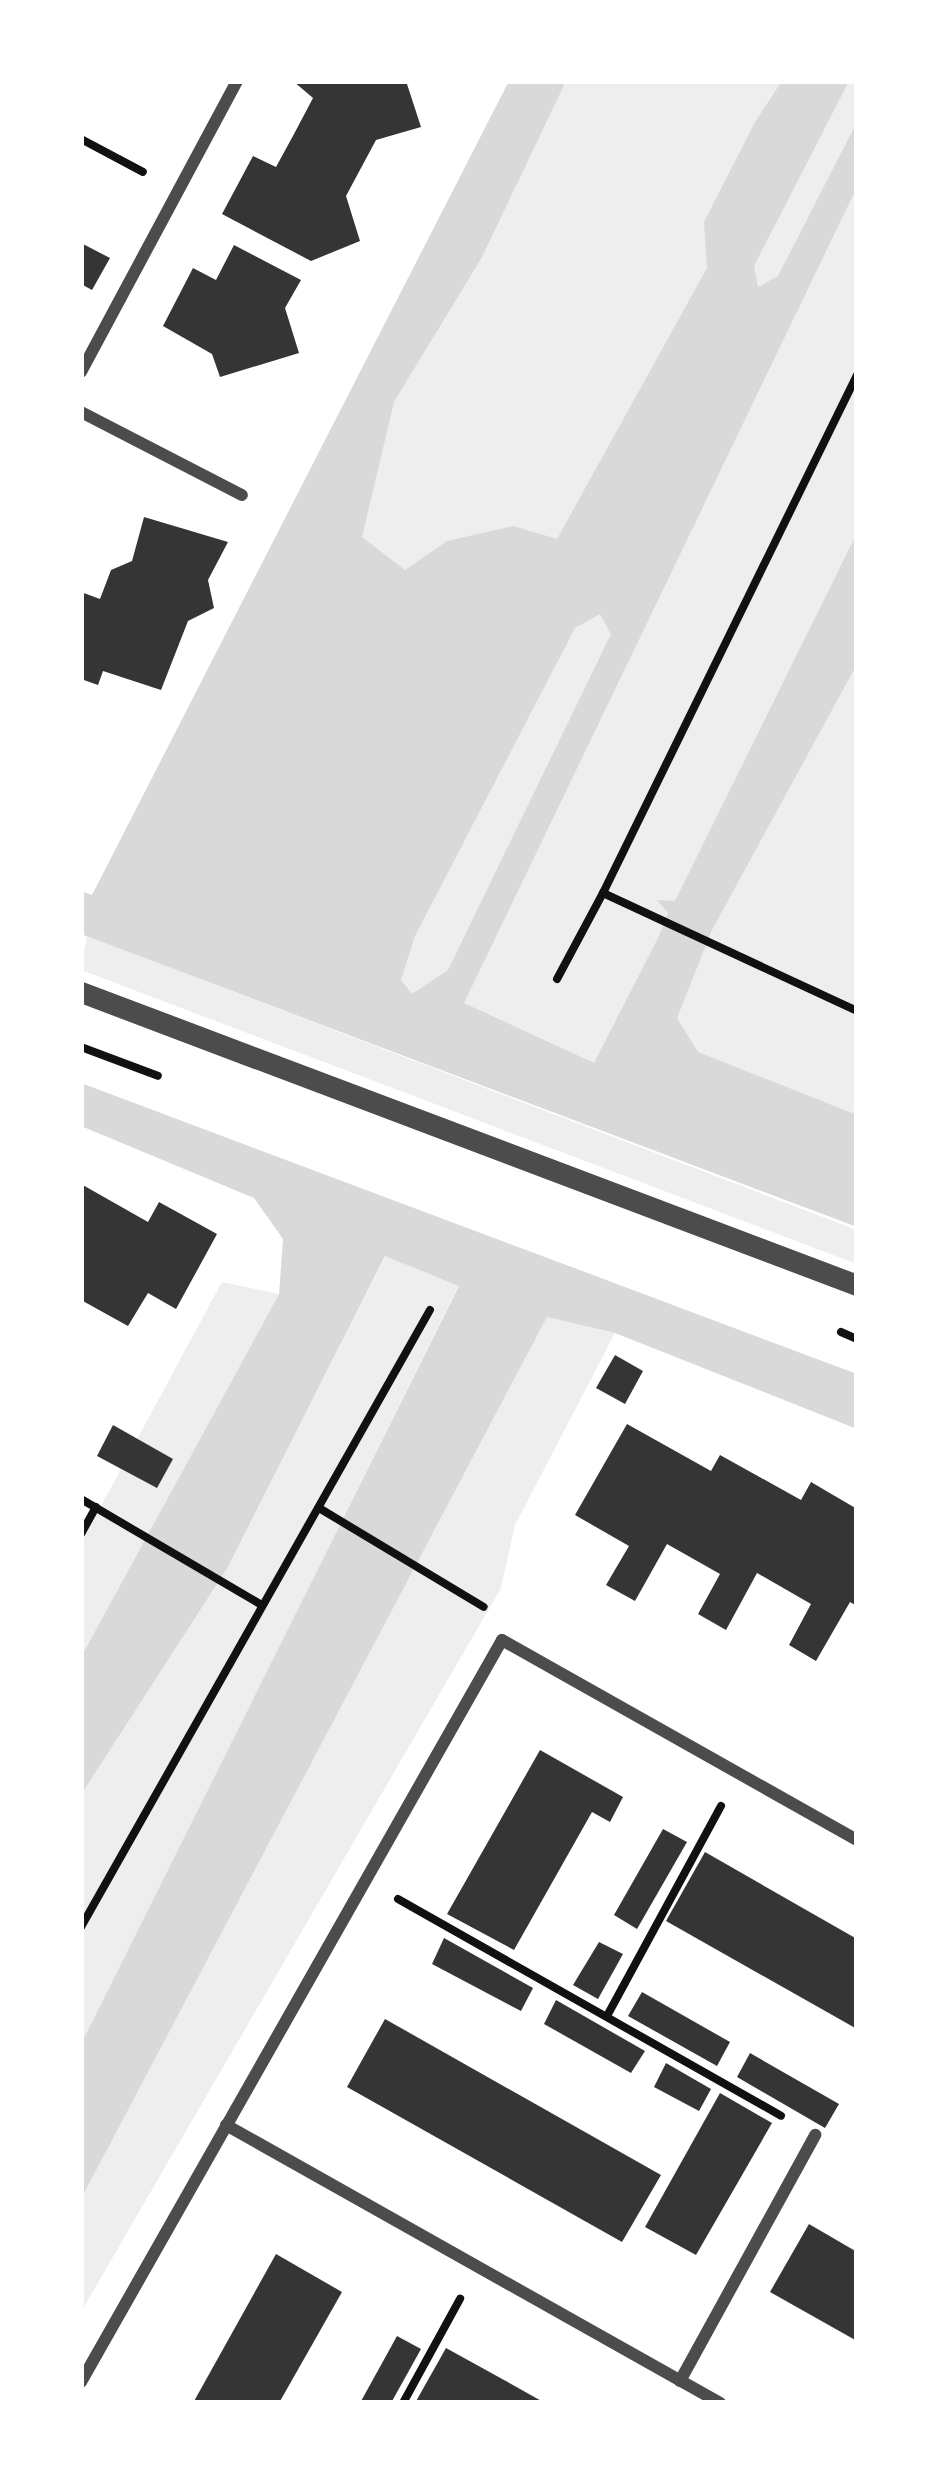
<!DOCTYPE html>
<style>
body{margin:0}
#map{position:relative;width:938px;height:2484px;overflow:hidden;background:#fff;font-family:"Open Sans",sans-serif}
div>[style]{position:absolute}
.green>*{inset:0;background:#eee}
.water>*{inset:0;background:#d9d9d9}
.building>*{inset:0;background:#353535}
.path>*{height:8px;margin:-4px;padding:0 4px;transform-origin:4px;border-radius:4px;background:#111}
.minor>*{height:12px;margin:-6px;padding:0 6px;transform-origin:6px;border-radius:6px;background:#4c4c4c}
.tertiary>*{height:21px;margin:-10.5px;padding:0 10.5px;transform-origin:10.5px;border-radius:10.5px;background:#4c4c4c}
span{translate:-50% -50%;white-space:nowrap;text-align:center;line-height:1.15;-webkit-text-stroke:9px #fff;paint-order:stroke}
.frame{position:absolute;inset:0;border:84px solid #fff;pointer-events:none}
</style>
<div id="map">
<div class="green">
<i style="clip-path:polygon(552px 81px,857px 81px,857px 1174px,113px 922px)"></i>
<i style="clip-path:polygon(87px 936px,857px 1230px,857px 1264px,81px 970px)"></i>
<i style="clip-path:polygon(386px 1255px,459px 1285px,81px 2044px,81px 1795px,228px 1567px)"></i>
<i style="clip-path:polygon(222px 1282px,279px 1294px,81px 1657px,81px 1543px)"></i>
<i style="clip-path:polygon(547px 1317px,615px 1333px,515px 1525px,501px 1588px,81px 2312px,81px 2199px)"></i>
</div>
<div class="water">
<i style="clip-path:polygon(evenodd,509px 81px,566px 81px,482px 257px,394px 402px,362px 537px,405px 570px,447px 541px,513px 526px,557px 539px,707px 268px,704px 222px,755px 122px,782px 81px,849px 81px,754px 266px,758px 287px,778px 276px,857px 122px,857px 187px,464px 1003px,594px 1063px,659px 936px,668px 913px,657px 900px,675px 901px,857px 533px,857px 664px,712px 930px,677px 1018px,698px 1052px,857px 1115px,857px 1227px,81px 934px,81px 891px,92px 895px,509px 81px,600px 614px,611px 634px,448px 970px,412px 994px,401px 980px,415px 936px,575px 628px,600px 614px)"></i>
<i style="clip-path:polygon(81px 1083px,857px 1374px,857px 1429px,615px 1333px,547px 1317px,81px 2199px,81px 2044px,459px 1286px,385px 1256px,228px 1567px,81px 1795px,81px 1657px,279px 1294px,283px 1239px,254px 1198px,81px 1126px)"></i>
</div>
<div class="building">
<i style="clip-path:polygon(293px 81px,406px 81px,421px 127px,376px 140px,346px 196px,360px 241px,311px 261px,222px 214px,253px 156px,276px 167px,294px 134px,313px 98px)"></i>
<i style="clip-path:polygon(81px 243px,110px 258px,92px 290px,81px 284px)"></i>
<i style="clip-path:polygon(234px 245px,301px 280px,285px 308px,299px 353px,220px 377px,212px 354px,163px 326px,193px 268px,216px 280px)"></i>
<i style="clip-path:polygon(144px 517px,228px 542px,208px 580px,214px 608px,188px 621px,161px 690px,103px 671px,98px 685px,81px 679px,81px 592px,100px 599px,111px 570px,132px 561px)"></i>
<i style="clip-path:polygon(81px 1184px,148px 1222px,159px 1202px,217px 1234px,176px 1309px,148px 1293px,128px 1326px,81px 1300px)"></i>
<i style="clip-path:polygon(615px 1355px,643px 1371px,625px 1404px,596px 1388px)"></i>
<i style="clip-path:polygon(627px 1424px,711px 1471px,720px 1455px,801px 1500px,811px 1482px,857px 1509px,857px 1606px,850px 1602px,816px 1661px,789px 1645px,811px 1604px,757px 1573px,726px 1630px,698px 1614px,720px 1574px,667px 1544px,635px 1601px,606px 1585px,629px 1546px,575px 1515px)"></i>
<i style="clip-path:polygon(113px 1425px,173px 1459px,157px 1488px,97px 1456px)"></i>
<i style="clip-path:polygon(540px 1750px,623px 1797px,610px 1822px,592px 1812px,514px 1950px,447px 1914px)"></i>
<i style="clip-path:polygon(663px 1829px,687px 1842px,637px 1929px,614px 1915px)"></i>
<i style="clip-path:polygon(705px 1852px,857px 1939px,857px 2029px,666px 1921px)"></i>
<i style="clip-path:polygon(444px 1938px,533px 1988px,521px 2011px,432px 1964px)"></i>
<i style="clip-path:polygon(599px 1942px,623px 1954px,598px 1999px,573px 1985px)"></i>
<i style="clip-path:polygon(642px 1992px,730px 2042px,717px 2066px,628px 2016px)"></i>
<i style="clip-path:polygon(556px 2000px,645px 2051px,631px 2073px,544px 2024px)"></i>
<i style="clip-path:polygon(385px 2019px,661px 2175px,622px 2242px,347px 2087px)"></i>
<i style="clip-path:polygon(750px 2053px,839px 2104px,825px 2128px,737px 2077px)"></i>
<i style="clip-path:polygon(666px 2063px,711px 2089px,699px 2111px,654px 2087px)"></i>
<i style="clip-path:polygon(720px 2093px,772px 2123px,696px 2255px,645px 2227px)"></i>
<i style="clip-path:polygon(809px 2224px,857px 2252px,857px 2341px,770px 2292px)"></i>
<i style="clip-path:polygon(276px 2254px,342px 2292px,279px 2403px,193px 2403px)"></i>
<i style="clip-path:polygon(397px 2336px,421px 2349px,391px 2403px,360px 2403px)"></i>
<i style="clip-path:polygon(446px 2348px,504px 2380px,545px 2403px,415px 2403px)"></i>
</div>
<div class="path">
<i style="left:81px;top:139px;width:70px;rotate:28deg"></i>
<i style="left:603px;top:893px;width:577px;rotate:-63.88deg"></i>
<i style="left:557px;top:979px;width:98px;rotate:-61.9deg"></i>
<i style="left:603px;top:893px;width:280px;rotate:24.9deg"></i>
<i style="left:81px;top:1047px;width:82px;rotate:20.6deg"></i>
<i style="left:841px;top:1332px;width:17px;rotate:24deg"></i>
<i style="left:81px;top:1499px;width:208px;rotate:30.4deg"></i>
<i style="left:319px;top:1508px;width:192px;rotate:31deg"></i>
<i style="left:81px;top:1534px;width:31px;rotate:-61deg"></i>
<i style="left:398px;top:1899px;width:440px;rotate:29.5deg"></i>
<i style="left:81px;top:1927px;width:709px;rotate:-60.51deg"></i>
<i style="left:607px;top:2016px;width:239px;rotate:-61.5deg"></i>
<i style="left:403px;top:2403px;width:119px;rotate:-61.3deg"></i>
</div>
<div class="minor">
<i style="left:81px;top:372px;width:330px;rotate:-61.8deg"></i>
<i style="left:81px;top:412px;width:181px;rotate:27.3deg"></i>
<i style="left:226px;top:2125px;width:567px;rotate:29.37deg"></i>
<i style="left:680px;top:2381px;width:281px;rotate:-61.2deg"></i>
<i style="left:81px;top:2382px;width:853px;rotate:-60.43deg"></i>
<i style="left:502px;top:1640px;width:407px;rotate:29.4deg"></i>
</div>
<div class="tertiary">
<i style="left:81px;top:992px;width:829px;rotate:20.69deg"></i>
</div>
<div class="frame"></div>
</div>
